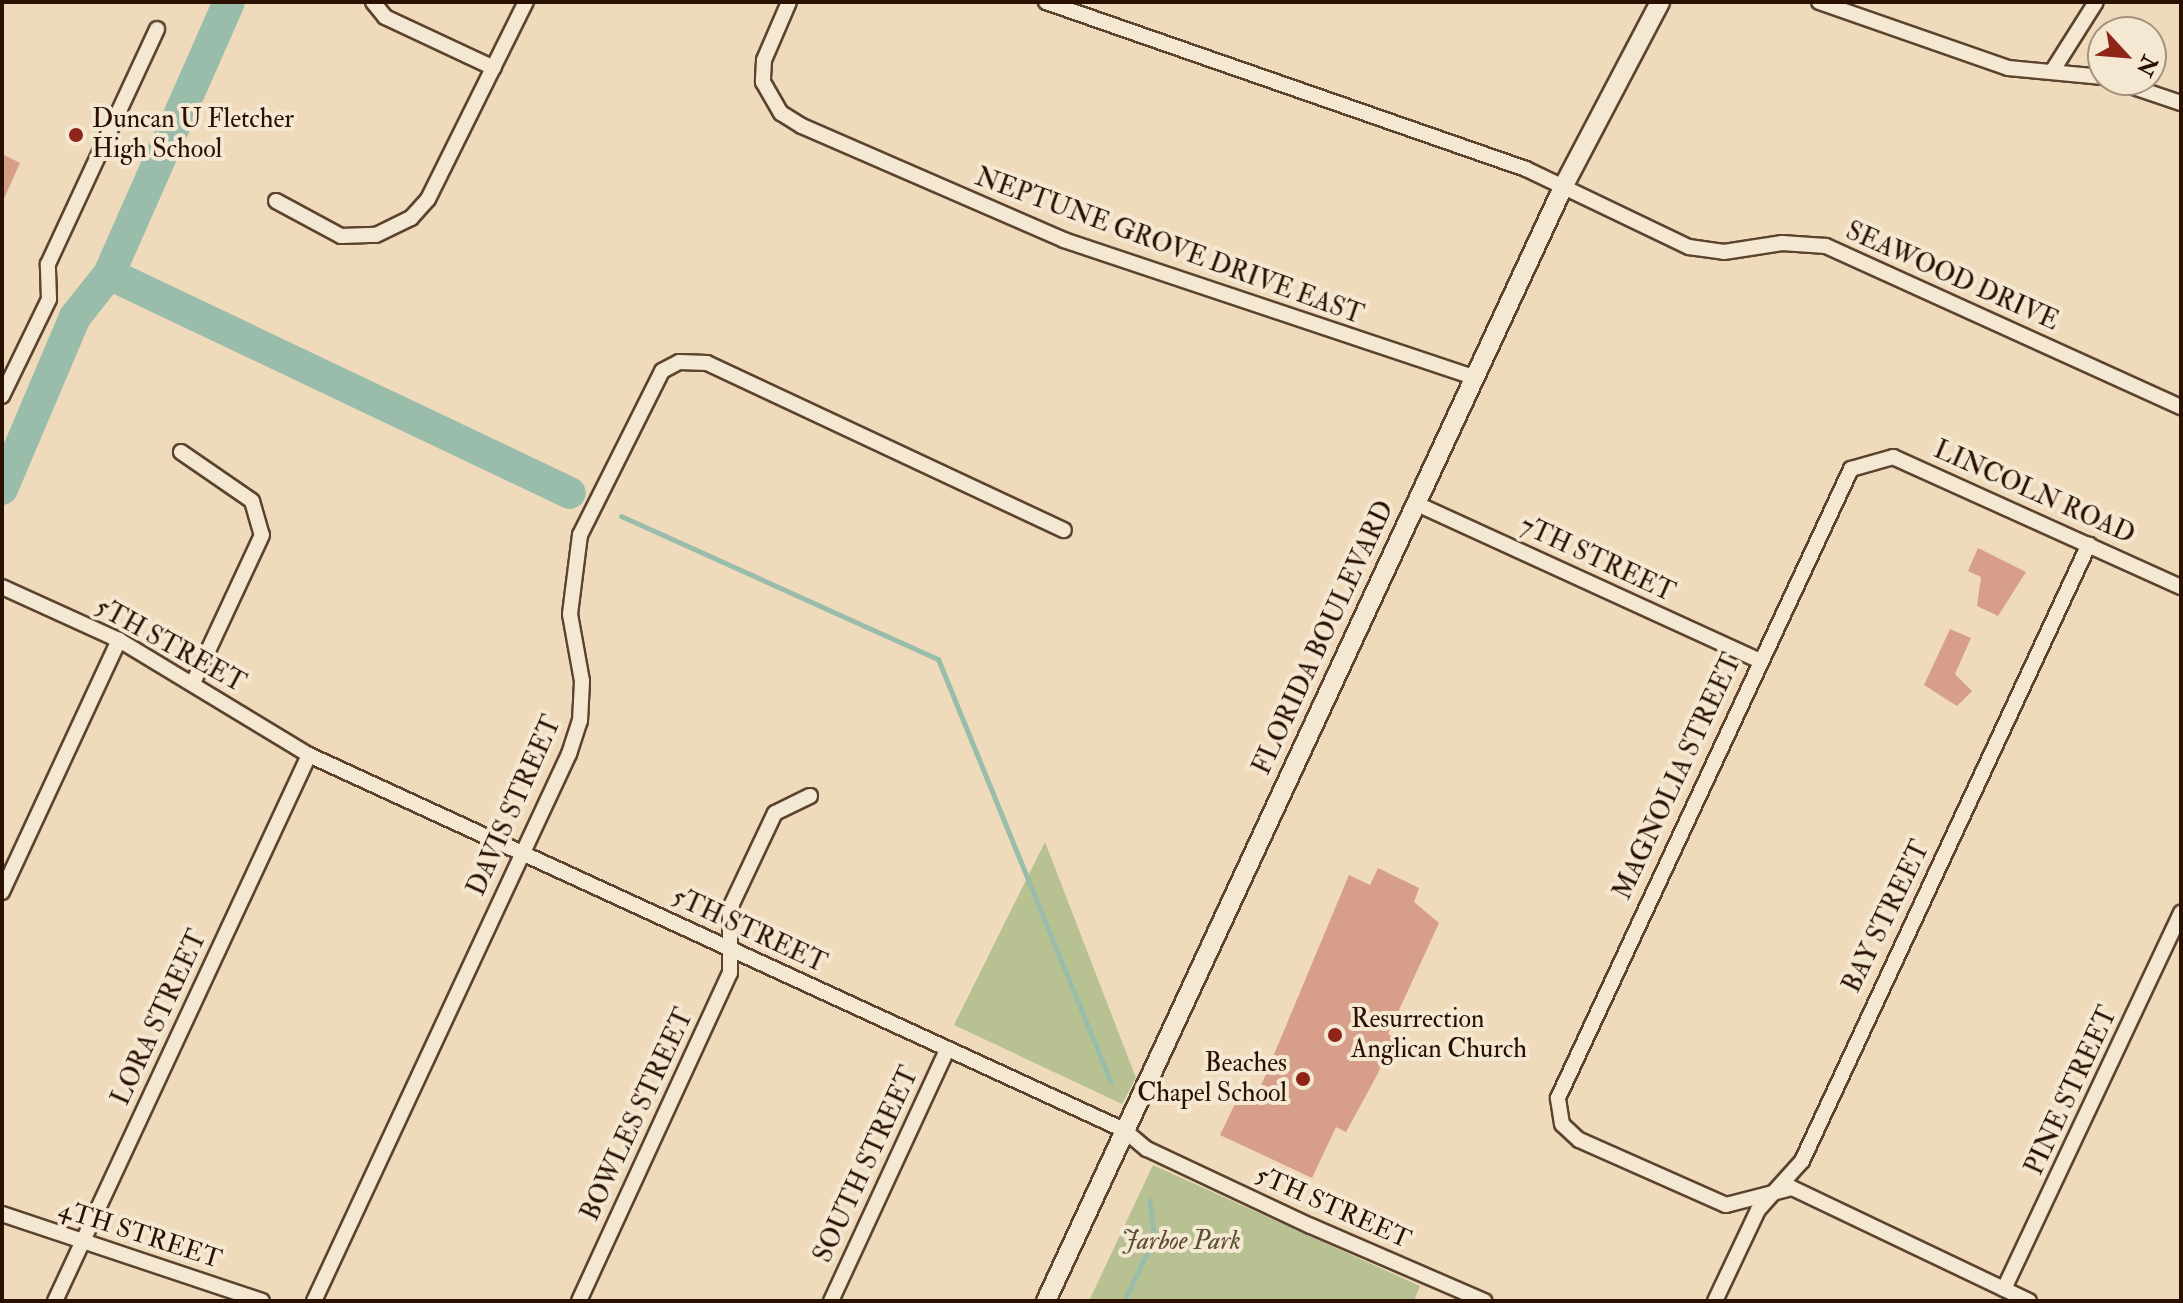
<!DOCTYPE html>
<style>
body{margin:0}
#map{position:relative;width:2183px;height:1303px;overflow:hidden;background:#efdbbb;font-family:"IM FELL Double Pica",serif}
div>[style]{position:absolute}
.green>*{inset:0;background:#b7c192}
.stream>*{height:5px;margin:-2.5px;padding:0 2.5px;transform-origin:2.5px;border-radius:2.5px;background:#9abcab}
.river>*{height:32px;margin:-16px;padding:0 16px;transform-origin:16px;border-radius:16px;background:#9abcab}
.building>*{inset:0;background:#d79e89}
.roads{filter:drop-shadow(2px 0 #5b432f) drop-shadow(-2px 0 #5b432f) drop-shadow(0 2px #5b432f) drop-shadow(0 -2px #5b432f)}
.minor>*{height:14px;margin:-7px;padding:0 7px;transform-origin:7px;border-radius:7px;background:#f5e8d3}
.tertiary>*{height:18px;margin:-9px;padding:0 9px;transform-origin:9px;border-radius:9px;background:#f5e8d3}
.dots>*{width:22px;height:22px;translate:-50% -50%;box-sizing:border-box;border:4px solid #f5e8d3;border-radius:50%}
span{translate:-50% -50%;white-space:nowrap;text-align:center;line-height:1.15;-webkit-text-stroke:8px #f5e8d3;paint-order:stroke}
.poi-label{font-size:26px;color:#2a1000}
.left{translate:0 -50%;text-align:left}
.right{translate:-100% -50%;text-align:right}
.street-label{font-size:26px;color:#2a1000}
.park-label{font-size:26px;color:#5b4e33;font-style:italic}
.frame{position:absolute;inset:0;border:4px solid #2a1000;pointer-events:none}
.north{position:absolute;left:2087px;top:16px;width:80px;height:80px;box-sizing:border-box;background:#f5e8d3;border:2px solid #a4927f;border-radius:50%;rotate:116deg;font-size:22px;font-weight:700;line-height:32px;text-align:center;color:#2a1000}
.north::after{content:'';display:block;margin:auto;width:28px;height:36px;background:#8f2418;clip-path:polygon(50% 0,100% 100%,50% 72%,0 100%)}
</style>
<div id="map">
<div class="green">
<i style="clip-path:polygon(1045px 842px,1136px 1078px,1122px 1104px,954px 1025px)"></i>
<i style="clip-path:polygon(1153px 1165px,1420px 1286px,1414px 1301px,1089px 1301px)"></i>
</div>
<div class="stream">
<i style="left:621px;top:516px;width:348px;rotate:24.3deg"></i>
<i style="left:938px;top:659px;width:456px;rotate:67.8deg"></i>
<i style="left:1124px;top:1301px;width:70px;rotate:-64.5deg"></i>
<i style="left:1154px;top:1238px;width:38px;rotate:-97deg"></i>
</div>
<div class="river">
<i style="left:229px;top:2px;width:297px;rotate:113.8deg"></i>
<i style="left:109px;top:274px;width:510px;rotate:25.41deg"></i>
<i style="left:2px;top:489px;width:187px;rotate:-67deg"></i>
<i style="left:75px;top:317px;width:55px;rotate:-51.7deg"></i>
</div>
<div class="building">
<i style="clip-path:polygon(2px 154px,20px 163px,2px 203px)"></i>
<i style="clip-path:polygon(1978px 548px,2026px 572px,1998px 616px,1977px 606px,1981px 577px,1968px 571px)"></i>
<i style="clip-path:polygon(1950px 629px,1971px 638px,1955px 674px,1972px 691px,1957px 706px,1924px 685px)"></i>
<i style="clip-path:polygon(1378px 868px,1419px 888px,1414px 902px,1439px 923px,1388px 1034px,1395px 1037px,1376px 1077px,1346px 1132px,1336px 1127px,1312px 1178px,1220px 1135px,1243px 1087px,1260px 1088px,1349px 875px,1370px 885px)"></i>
</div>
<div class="roads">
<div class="minor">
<i style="left:373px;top:2px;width:19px;rotate:51deg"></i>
<i style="left:385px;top:17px;width:120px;rotate:25.1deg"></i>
<i style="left:789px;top:2px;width:63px;rotate:113.3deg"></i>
<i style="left:764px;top:60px;width:22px;rotate:93deg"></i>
<i style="left:763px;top:82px;width:36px;rotate:60deg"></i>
<i style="left:781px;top:113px;width:25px;rotate:32deg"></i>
<i style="left:802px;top:126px;width:286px;rotate:23.5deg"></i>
<i style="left:1064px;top:240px;width:432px;rotate:18.5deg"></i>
<i style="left:1046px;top:2px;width:508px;rotate:19.18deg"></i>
<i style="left:1526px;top:169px;width:181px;rotate:25.6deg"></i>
<i style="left:1689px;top:247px;width:35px;rotate:8deg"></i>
<i style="left:1724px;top:252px;width:59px;rotate:-8.8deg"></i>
<i style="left:1782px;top:243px;width:44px;rotate:3.9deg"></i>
<i style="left:1826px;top:246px;width:390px;rotate:24.4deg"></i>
<i style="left:1819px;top:2px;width:200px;rotate:19.2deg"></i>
<i style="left:2008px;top:68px;width:95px;rotate:5.4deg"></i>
<i style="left:2053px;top:70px;width:80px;rotate:-57.7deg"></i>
<i style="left:2113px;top:80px;width:72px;rotate:18.7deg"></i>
<i style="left:276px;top:201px;width:74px;rotate:28.3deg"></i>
<i style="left:341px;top:236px;width:35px;rotate:-2deg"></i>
<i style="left:376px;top:235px;width:39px;rotate:-26deg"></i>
<i style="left:411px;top:218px;width:25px;rotate:-48deg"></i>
<i style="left:428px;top:199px;width:220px;rotate:-63.6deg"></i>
<i style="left:2px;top:396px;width:108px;rotate:-64.1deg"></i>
<i style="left:49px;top:299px;width:35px;rotate:-92deg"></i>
<i style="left:48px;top:264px;width:259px;rotate:-65.1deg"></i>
<i style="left:181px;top:452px;width:86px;rotate:34.6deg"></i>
<i style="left:252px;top:501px;width:35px;rotate:74deg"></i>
<i style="left:262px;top:535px;width:163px;rotate:115deg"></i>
<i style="left:1415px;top:503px;width:379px;rotate:24.6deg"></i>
<i style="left:2px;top:587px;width:128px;rotate:24.4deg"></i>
<i style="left:119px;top:640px;width:222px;rotate:31.2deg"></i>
<i style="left:309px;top:755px;width:897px;rotate:24.71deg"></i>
<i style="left:1124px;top:1130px;width:30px;rotate:40deg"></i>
<i style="left:1147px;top:1149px;width:181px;rotate:25.2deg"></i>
<i style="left:1311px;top:1226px;width:189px;rotate:23.4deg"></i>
<i style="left:2px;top:892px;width:278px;rotate:-65.1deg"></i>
<i style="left:2px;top:1214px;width:274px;rotate:18.5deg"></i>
<i style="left:2004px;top:1289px;width:416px;rotate:-64.8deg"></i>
<i style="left:55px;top:1301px;width:602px;rotate:-65.05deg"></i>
<i style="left:314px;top:1301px;width:604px;rotate:-65.01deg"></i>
<i style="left:569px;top:754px;width:35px;rotate:-72deg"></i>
<i style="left:580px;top:721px;width:40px;rotate:-87.1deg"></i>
<i style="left:582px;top:681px;width:68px;rotate:-100.2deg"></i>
<i style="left:570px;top:614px;width:80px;rotate:-82.8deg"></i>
<i style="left:580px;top:535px;width:183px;rotate:-63.4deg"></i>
<i style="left:662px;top:371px;width:19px;rotate:-28deg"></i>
<i style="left:679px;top:362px;width:28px;rotate:2deg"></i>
<i style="left:707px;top:363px;width:394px;rotate:25.1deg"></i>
<i style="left:579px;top:1301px;width:361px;rotate:-65.3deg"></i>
<i style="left:730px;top:973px;width:65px;rotate:-90deg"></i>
<i style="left:730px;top:908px;width:105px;rotate:-64.7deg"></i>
<i style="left:775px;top:813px;width:39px;rotate:-26deg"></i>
<i style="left:831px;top:1301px;width:277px;rotate:-65.2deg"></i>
<i style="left:1715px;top:1301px;width:101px;rotate:-64.7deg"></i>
<i style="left:1758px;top:1210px;width:66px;rotate:-48.1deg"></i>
<i style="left:1802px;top:1161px;width:680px;rotate:-65.05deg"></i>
<i style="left:2029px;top:1301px;width:263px;rotate:-154.5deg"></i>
<i style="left:1792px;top:1188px;width:68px;rotate:165.6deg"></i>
<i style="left:1726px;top:1205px;width:161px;rotate:-156.1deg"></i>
<i style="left:1579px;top:1140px;width:23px;rotate:-137deg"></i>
<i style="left:1562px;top:1124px;width:26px;rotate:-99deg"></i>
<i style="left:1558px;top:1098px;width:694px;rotate:-65.02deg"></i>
<i style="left:1851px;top:469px;width:44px;rotate:-15.9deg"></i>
<i style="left:1893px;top:457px;width:316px;rotate:24.3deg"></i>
</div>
<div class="tertiary">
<i style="left:1046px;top:1301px;width:1228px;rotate:-65.1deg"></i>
<i style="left:1563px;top:187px;width:209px;rotate:-62.3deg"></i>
</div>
</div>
<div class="dots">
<i style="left:76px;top:135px;background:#8f2418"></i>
<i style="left:1335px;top:1035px;background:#8f2418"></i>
<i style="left:1303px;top:1079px;background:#8f2418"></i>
</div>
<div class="poi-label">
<span class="left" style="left:92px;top:135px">Duncan U Fletcher<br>High School</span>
<span class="left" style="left:1351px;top:1035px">Resurrection<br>Anglican Church</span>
<span class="right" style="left:1287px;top:1079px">Beaches<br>Chapel School</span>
</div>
<div class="street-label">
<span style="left:1169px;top:247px;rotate:20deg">NEPTUNE GROVE DRIVE EAST</span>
<span style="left:1952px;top:277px;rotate:24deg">SEAWOOD DRIVE</span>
<span style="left:2034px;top:493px;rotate:24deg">LINCOLN ROAD</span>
<span style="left:1597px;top:560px;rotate:25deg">7TH STREET</span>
<span style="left:1324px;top:638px;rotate:-65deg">FLORIDA BOULEVARD</span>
<span style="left:170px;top:646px;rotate:29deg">5TH STREET</span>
<span style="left:1678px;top:777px;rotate:-65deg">MAGNOLIA STREET</span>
<span style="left:515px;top:806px;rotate:-66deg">DAVIS STREET</span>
<span style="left:1887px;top:917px;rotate:-64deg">BAY STREET</span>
<span style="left:749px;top:931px;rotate:25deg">5TH STREET</span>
<span style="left:160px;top:1018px;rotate:-65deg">LORA STREET</span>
<span style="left:2072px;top:1091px;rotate:-65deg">PINE STREET</span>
<span style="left:638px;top:1115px;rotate:-65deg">BOWLES STREET</span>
<span style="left:867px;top:1165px;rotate:-65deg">SOUTH STREET</span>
<span style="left:1333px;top:1208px;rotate:24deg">5TH STREET</span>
<span style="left:140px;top:1235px;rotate:18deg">4TH STREET</span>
</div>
<div class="park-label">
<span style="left:1181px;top:1242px">Jarboe Park</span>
</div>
<div class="frame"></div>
<div class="north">N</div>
</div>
